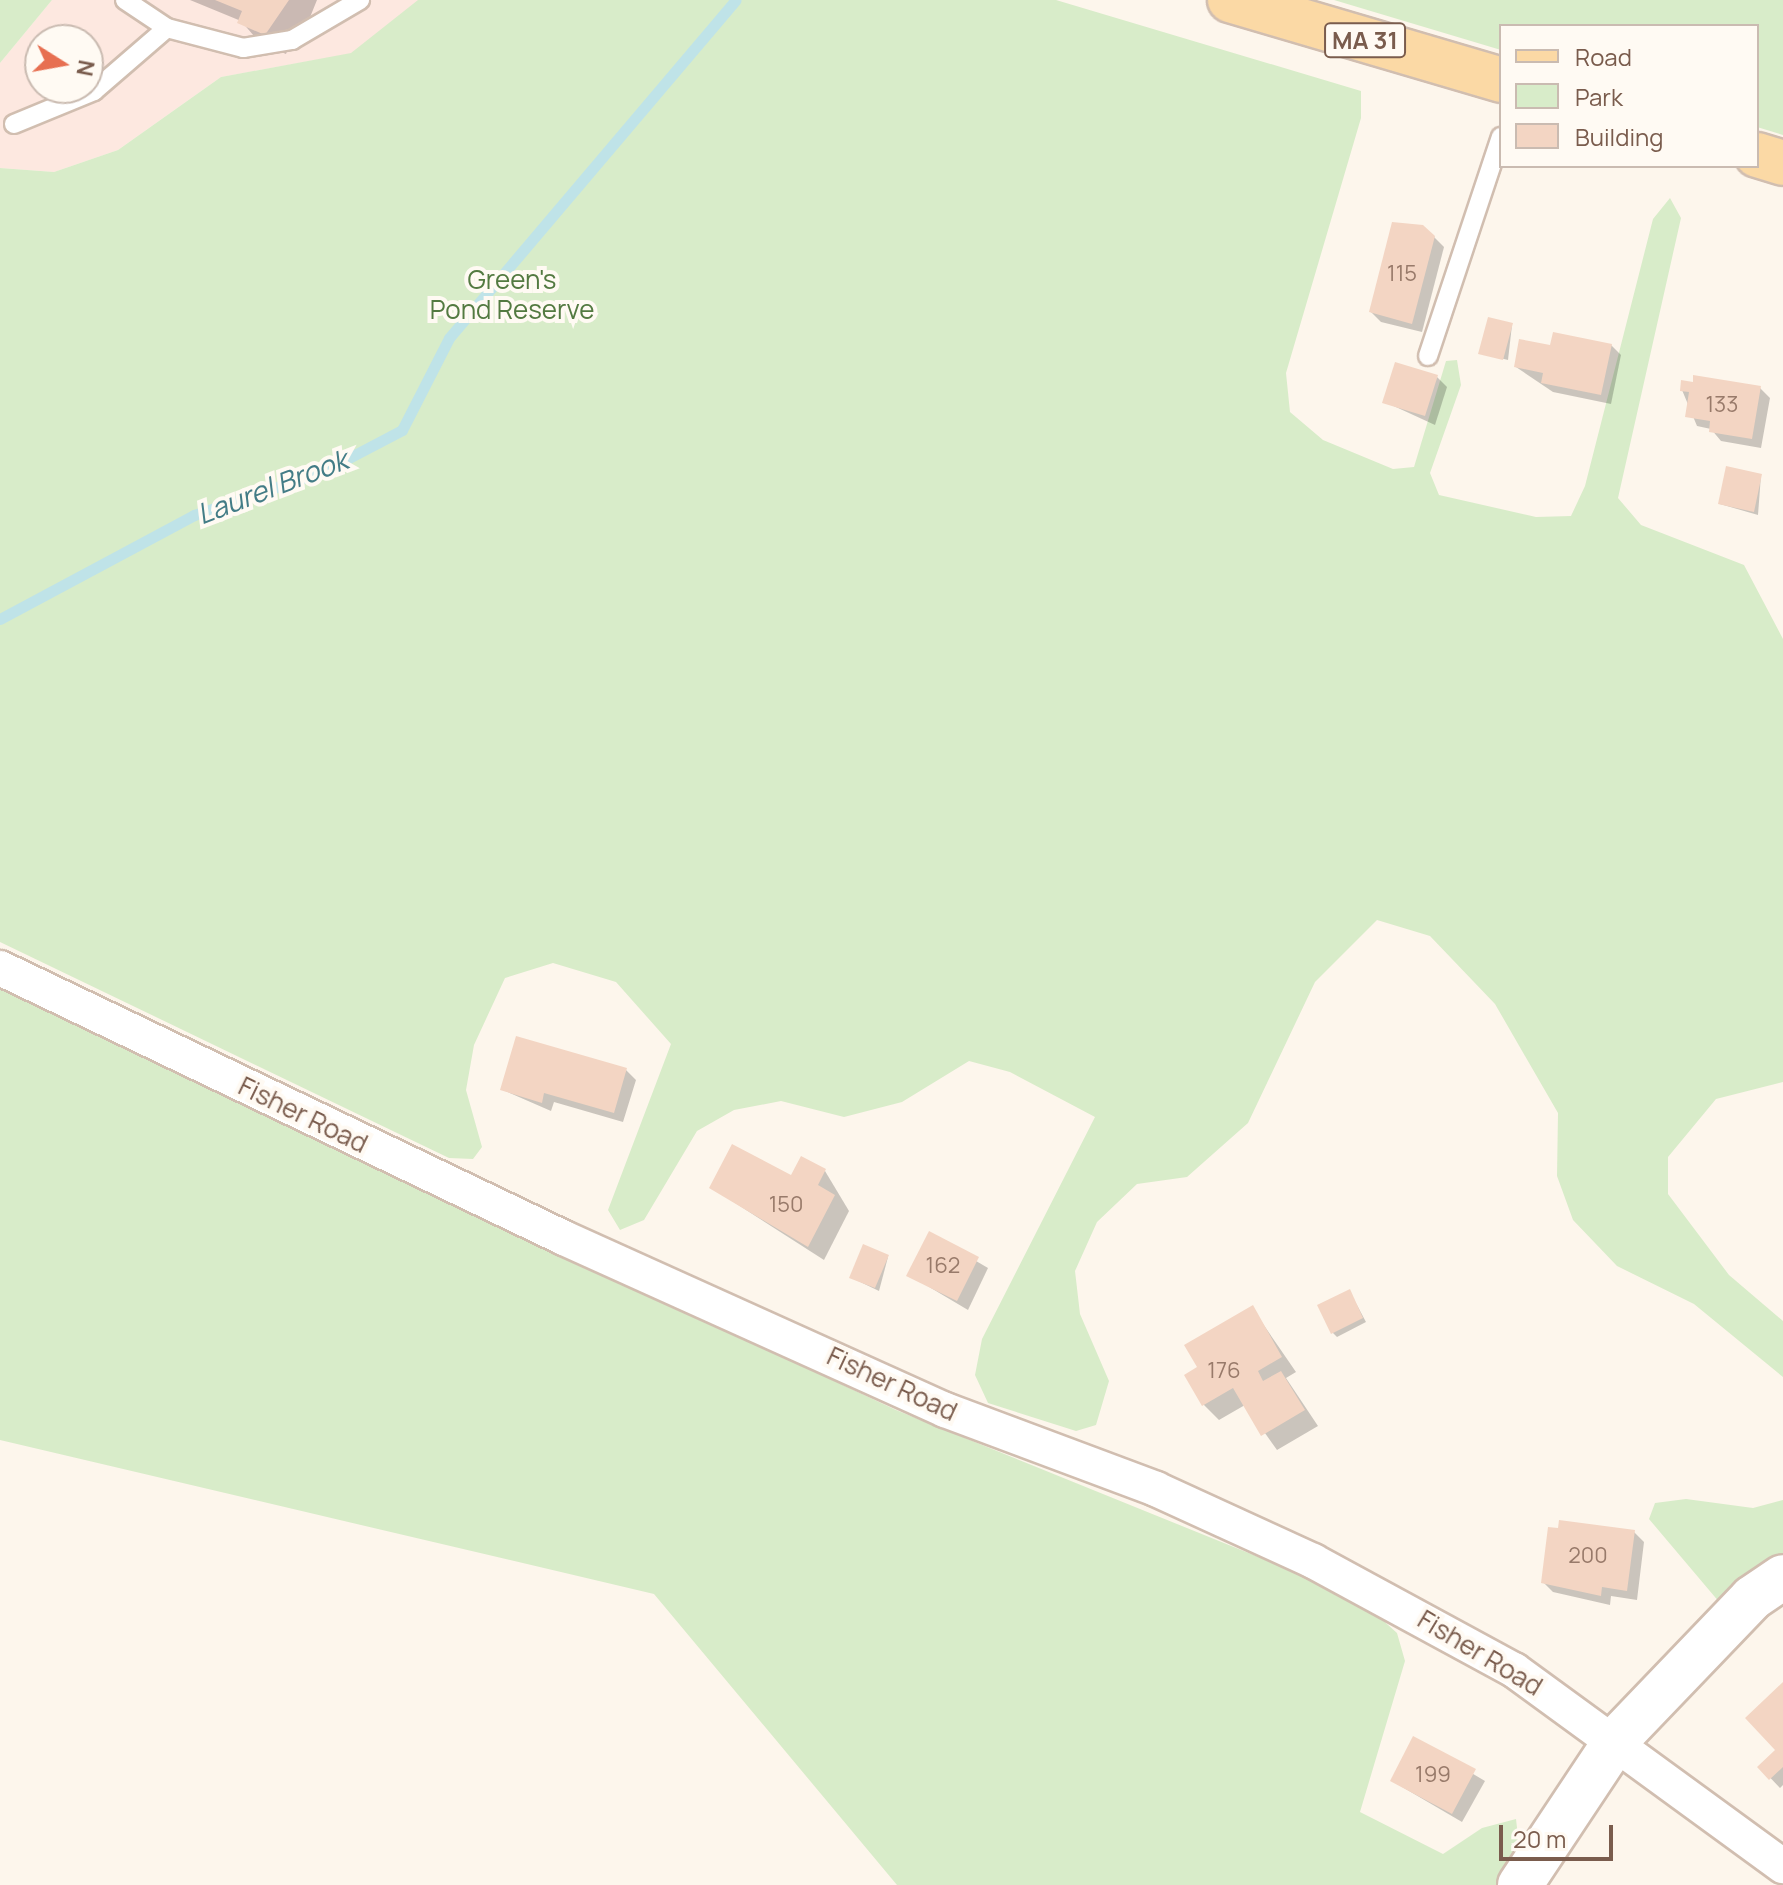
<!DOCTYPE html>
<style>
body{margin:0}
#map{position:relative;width:1783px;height:1885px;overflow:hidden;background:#fdf6ec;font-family:Manrope,sans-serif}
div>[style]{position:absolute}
.commercial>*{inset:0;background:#fde8e0}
.green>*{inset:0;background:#d8ecc9}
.shadow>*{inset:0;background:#0003}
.stream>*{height:11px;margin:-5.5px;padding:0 5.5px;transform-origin:5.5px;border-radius:5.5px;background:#bfe3e8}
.building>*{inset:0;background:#f3d5c3}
.roads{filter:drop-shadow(2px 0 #d1beb0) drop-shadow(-2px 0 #d1beb0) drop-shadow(0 2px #d1beb0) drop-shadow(0 -2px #d1beb0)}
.lane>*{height:18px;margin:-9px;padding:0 9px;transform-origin:9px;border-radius:9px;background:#fff}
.street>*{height:34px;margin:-17px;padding:0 17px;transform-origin:17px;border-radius:17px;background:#fff}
.secondary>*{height:44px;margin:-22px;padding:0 22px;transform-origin:22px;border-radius:22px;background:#fff}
.primary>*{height:44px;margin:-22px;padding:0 22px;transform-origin:22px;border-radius:22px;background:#fbd9a5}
span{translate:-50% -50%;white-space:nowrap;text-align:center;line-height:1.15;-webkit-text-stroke:8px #fffaf3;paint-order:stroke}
.number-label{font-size:22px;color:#987a6a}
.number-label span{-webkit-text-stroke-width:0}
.shield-label span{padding:2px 6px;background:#fffaf3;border:2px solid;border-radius:6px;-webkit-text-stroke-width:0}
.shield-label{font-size:24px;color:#7a5c4d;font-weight:700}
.park-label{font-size:26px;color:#537a41}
.street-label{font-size:26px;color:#7a5c4d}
.water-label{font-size:28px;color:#437c86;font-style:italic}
.legend{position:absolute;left:1499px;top:24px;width:260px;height:144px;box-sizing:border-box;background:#fffaf3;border:2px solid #cabbb1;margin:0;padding:10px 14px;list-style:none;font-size:24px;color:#7a5c4d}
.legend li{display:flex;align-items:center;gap:16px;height:40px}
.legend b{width:40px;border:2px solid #cabbb1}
.north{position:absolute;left:24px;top:24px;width:80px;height:80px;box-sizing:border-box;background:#fffaf3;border:2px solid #cabbb1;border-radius:50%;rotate:101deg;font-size:22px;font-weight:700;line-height:32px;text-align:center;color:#7a5c4d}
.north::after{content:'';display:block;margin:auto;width:28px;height:36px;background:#e76f51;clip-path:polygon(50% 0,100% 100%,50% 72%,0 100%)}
.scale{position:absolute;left:1499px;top:1825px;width:114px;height:36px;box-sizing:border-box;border:4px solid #7a5c4d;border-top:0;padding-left:10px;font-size:24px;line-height:28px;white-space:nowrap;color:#7a5c4d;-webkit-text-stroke:6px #fffaf3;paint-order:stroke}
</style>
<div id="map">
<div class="commercial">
<i style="clip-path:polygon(evenodd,52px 0,429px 0,394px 46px,221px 77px,118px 150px,54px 172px,0 168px,0 63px,52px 0,40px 40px,88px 40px,88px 88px,40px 88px,40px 40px)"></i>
</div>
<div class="green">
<i style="clip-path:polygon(0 0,52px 0,0 63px)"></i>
<i style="clip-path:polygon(418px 0,1056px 0,1361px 91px,1361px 118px,1286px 373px,1290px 412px,1323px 440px,1393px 469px,1414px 467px,1446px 361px,1457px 360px,1461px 385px,1430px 473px,1439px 495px,1536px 517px,1571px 516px,1585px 486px,1653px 219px,1670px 198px,1681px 218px,1618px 498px,1641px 525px,1744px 565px,1783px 639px,1783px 1082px,1716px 1099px,1668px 1157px,1668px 1194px,1729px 1275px,1783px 1321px,1783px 1377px,1694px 1304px,1617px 1266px,1573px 1220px,1557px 1176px,1558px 1113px,1495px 1004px,1430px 936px,1377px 920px,1315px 982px,1248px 1123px,1187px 1177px,1137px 1184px,1097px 1222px,1075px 1271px,1080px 1314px,1109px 1381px,1096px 1425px,1076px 1431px,988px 1403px,975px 1375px,982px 1339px,1095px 1117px,1010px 1072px,969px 1061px,902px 1102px,844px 1117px,781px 1101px,734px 1110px,697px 1131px,644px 1220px,620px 1230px,608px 1210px,671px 1044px,616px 982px,553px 963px,505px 978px,474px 1045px,466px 1090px,482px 1147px,473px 1159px,449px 1158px,0 942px,0 168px,54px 172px,118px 150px,221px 77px,351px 53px)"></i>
<i style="clip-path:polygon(1334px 0,1783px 0,1783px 135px,1757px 127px,1757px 26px,1501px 26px,1501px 50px)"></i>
<i style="clip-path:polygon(0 988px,896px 1410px,1357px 1597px,1397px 1633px,1405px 1661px,1360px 1812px,1443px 1854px,1482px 1828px,1516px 1819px,1520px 1854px,1505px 1885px,897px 1885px,654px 1594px,0 1440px)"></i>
<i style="clip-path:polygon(1686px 1499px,1753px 1508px,1783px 1500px,1783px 1559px,1720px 1603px,1649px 1519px,1655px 1503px)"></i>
</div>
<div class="shadow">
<i style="clip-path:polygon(190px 0,317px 0,300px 42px,292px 38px,286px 54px,260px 43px,241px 21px)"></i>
<i style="clip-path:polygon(1434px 237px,1444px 247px,1422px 332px,1381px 322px,1371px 312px)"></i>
<i style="clip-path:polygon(1512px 325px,1508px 360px,1480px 353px)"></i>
<i style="clip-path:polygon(1611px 345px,1621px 355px,1611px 404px,1553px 392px,1516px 367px,1552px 348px)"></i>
<i style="clip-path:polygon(1437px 377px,1447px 387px,1435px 425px,1385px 402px)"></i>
<i style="clip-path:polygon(1694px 384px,1760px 388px,1770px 398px,1761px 448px,1721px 441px,1711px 429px,1697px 426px,1682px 390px)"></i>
<i style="clip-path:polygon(1761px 475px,1758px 515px,1720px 504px)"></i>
<i style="clip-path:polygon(626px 1070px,636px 1080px,623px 1122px,554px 1102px,551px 1111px,503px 1090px)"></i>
<i style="clip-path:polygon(825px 1171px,849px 1211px,824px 1260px,712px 1188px)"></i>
<i style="clip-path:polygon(930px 1234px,988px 1268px,968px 1310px,909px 1275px)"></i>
<i style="clip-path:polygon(888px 1257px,879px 1291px,852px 1278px)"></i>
<i style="clip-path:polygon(1350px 1292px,1366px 1322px,1337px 1337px,1332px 1332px)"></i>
<i style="clip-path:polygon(1252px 1308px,1296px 1372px,1286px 1378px,1318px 1426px,1277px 1450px,1245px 1405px,1219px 1420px,1204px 1405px,1199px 1368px)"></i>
<i style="clip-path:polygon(1634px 1532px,1644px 1542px,1637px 1600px,1611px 1596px,1610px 1605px,1553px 1592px,1543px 1582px)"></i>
<i style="clip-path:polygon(1783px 1685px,1783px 1785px,1780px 1788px,1760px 1767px,1778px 1750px)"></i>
<i style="clip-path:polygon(1414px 1739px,1485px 1781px,1462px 1822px,1392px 1781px)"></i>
</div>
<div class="stream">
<i style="left:0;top:619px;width:220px;rotate:-28.2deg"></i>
<i style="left:194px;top:515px;width:137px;rotate:-18.7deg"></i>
<i style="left:324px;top:471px;width:88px;rotate:-27.7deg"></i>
<i style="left:402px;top:430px;width:103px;rotate:-62.9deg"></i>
<i style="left:449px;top:338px;width:443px;rotate:-49.7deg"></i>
</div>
<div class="building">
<i style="clip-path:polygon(215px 0,289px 0,265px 35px,237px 23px,242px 11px)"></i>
<i style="clip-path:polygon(1392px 222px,1423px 225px,1435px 236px,1412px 324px,1369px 312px)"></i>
<i style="clip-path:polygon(1488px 317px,1513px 323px,1503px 360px,1478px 354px)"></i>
<i style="clip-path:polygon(1553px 332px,1612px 344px,1601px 395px,1541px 383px,1543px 373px,1514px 367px,1519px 339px,1550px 345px)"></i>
<i style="clip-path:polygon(1395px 362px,1438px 375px,1425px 416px,1382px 403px)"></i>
<i style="clip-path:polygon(1693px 375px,1761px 386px,1752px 439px,1709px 432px,1710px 421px,1685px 417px,1689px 392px,1680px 391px,1681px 380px,1693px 382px)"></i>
<i style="clip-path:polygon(1726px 466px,1762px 474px,1754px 512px,1718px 504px)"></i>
<i style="clip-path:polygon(516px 1036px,627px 1068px,614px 1113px,544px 1093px,542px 1103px,500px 1090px)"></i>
<i style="clip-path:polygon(732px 1144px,791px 1175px,801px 1156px,826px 1169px,818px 1185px,835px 1195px,808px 1247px,709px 1188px)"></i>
<i style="clip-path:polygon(929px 1231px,979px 1257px,957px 1301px,906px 1276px)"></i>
<i style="clip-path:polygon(863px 1244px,889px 1255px,875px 1288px,849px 1278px)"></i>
<i style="clip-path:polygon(1350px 1289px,1363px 1318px,1331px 1334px,1317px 1305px)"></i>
<i style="clip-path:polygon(1253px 1305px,1282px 1357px,1258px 1371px,1263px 1381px,1281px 1371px,1305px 1410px,1261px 1436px,1233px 1388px,1202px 1406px,1184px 1375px,1197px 1367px,1184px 1345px)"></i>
<i style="clip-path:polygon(1559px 1520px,1635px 1530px,1627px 1591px,1602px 1587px,1601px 1596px,1541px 1583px,1548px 1527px,1558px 1528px)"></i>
<i style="clip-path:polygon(1783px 1682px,1783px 1767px,1769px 1780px,1757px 1767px,1775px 1750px,1745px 1718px)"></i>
<i style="clip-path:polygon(1413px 1736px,1476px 1769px,1452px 1814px,1390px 1781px)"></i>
</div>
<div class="roads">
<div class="lane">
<i style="left:125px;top:0;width:50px;rotate:33.7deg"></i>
<i style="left:167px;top:28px;width:79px;rotate:14.7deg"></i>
<i style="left:243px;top:48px;width:50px;rotate:-9.3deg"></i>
<i style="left:292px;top:40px;width:79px;rotate:-30.5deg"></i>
<i style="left:14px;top:124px;width:87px;rotate:-22.4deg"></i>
<i style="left:94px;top:91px;width:96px;rotate:-40.8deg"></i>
<i style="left:1428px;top:356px;width:231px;rotate:-71.6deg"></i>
</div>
<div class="street">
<i style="left:0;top:968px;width:625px;rotate:25.58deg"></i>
<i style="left:564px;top:1238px;width:418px;rotate:24.3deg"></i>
<i style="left:945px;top:1410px;width:225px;rotate:20.5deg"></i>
<i style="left:1156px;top:1489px;width:173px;rotate:24.6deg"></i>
<i style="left:1313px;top:1561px;width:229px;rotate:28.5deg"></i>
<i style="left:1514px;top:1670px;width:333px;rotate:36.1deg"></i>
</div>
<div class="secondary">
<i style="left:1520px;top:1885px;width:175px;rotate:-56.4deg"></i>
<i style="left:1617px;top:1739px;width:195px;rotate:-46.2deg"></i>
<i style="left:1752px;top:1598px;width:37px;rotate:-34deg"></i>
</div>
<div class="primary">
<i style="left:1230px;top:0;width:283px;rotate:16.4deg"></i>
<i style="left:1757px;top:155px;width:27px;rotate:17deg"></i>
</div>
</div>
<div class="number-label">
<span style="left:1402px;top:274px">115</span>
<span style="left:1722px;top:405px">133</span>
<span style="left:786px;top:1205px">150</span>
<span style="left:943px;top:1266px">162</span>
<span style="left:1224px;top:1371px">176</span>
<span style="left:1588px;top:1556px">200</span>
<span style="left:1433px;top:1775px">199</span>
</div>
<div class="shield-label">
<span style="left:1365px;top:40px">MA 31</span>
</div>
<div class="park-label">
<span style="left:512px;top:295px">Green's<br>Pond Reserve</span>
</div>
<div class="street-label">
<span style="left:303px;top:1115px;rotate:26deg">Fisher Road</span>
<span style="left:892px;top:1384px;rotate:25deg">Fisher Road</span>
<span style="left:1480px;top:1653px;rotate:31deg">Fisher Road</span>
</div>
<div class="water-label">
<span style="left:272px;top:486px;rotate:-21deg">Laurel Brook</span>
</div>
<ul class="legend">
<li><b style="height:10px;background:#fbd9a5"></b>Road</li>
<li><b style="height:22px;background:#d8ecc9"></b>Park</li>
<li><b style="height:22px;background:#f3d5c3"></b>Building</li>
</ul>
<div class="north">N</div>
<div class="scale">20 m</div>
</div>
